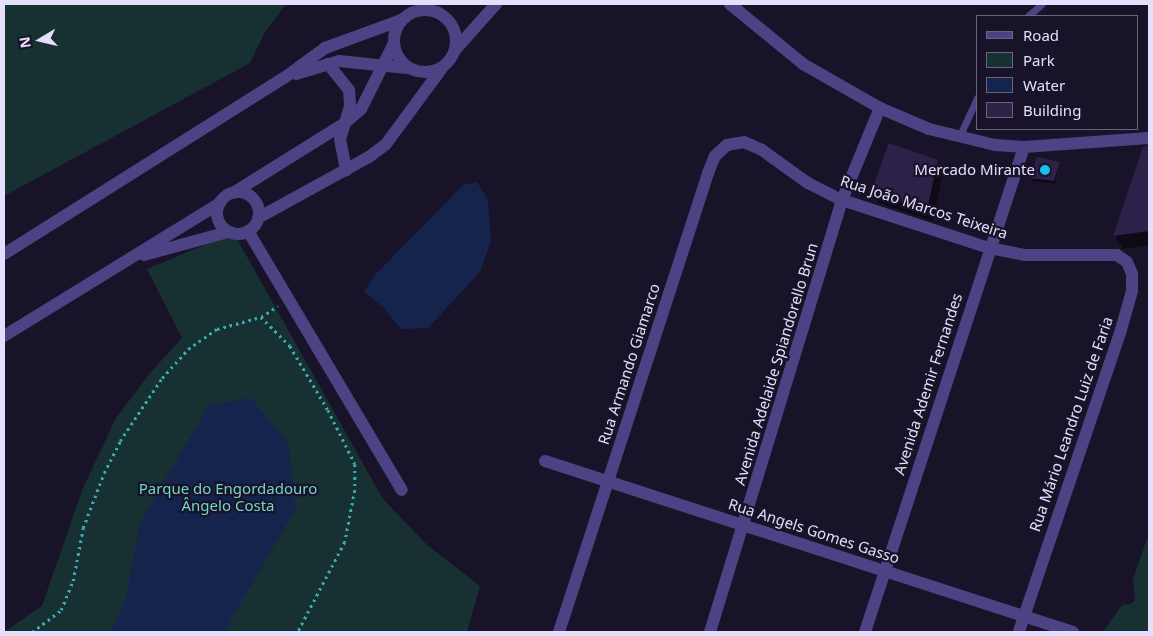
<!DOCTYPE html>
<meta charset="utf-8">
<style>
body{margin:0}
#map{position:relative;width:1153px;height:636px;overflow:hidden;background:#191329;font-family:"Noto Sans",sans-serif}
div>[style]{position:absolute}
.green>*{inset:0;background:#173133}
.water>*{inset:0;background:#14244c}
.shadow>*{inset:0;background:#0007}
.building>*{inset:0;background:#2d2149}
.path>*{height:2.5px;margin-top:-1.25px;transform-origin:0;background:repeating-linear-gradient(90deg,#3cacb2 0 2.5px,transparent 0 6.5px)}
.service>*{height:7px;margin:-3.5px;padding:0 3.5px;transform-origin:3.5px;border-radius:3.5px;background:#4c4384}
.minor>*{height:12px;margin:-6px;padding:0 6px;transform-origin:6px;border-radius:6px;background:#4c4384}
.minor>.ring{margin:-6px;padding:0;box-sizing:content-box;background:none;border:12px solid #4c4384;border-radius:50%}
.tertiary>*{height:12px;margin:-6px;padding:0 6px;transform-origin:6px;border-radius:6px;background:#4c4384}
.tertiary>.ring{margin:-6px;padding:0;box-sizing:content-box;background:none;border:12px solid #4c4384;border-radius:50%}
.dots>*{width:14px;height:14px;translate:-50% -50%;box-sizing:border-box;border:2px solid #191329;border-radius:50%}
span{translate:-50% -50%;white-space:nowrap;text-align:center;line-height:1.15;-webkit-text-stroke:4.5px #191329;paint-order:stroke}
.poi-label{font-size:15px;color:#e5defc}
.right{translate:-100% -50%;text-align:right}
.street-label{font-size:15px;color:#e5defc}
.park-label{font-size:15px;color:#6fd7c9}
.frame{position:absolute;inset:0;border:5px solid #e5defc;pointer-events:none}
.legend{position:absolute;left:976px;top:15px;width:162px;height:115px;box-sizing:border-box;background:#191329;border:1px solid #6b647d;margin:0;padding:6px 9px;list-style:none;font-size:15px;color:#e5defc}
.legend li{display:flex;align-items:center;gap:10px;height:25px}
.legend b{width:25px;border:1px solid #6b647d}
.north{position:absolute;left:15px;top:15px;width:50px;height:50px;-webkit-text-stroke:4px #191329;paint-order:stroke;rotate:261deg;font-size:14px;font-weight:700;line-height:20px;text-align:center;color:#e5defc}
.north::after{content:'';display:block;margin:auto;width:18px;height:22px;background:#e5defc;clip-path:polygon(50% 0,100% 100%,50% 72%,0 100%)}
</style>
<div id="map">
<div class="green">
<i style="clip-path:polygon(4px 4px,286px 4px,264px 34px,250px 63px,4px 196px)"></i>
<i style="clip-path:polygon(221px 238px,237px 239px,383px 499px,427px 545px,480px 586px,467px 632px,4px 632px,42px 606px,83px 488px,116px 418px,150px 373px,182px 338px,147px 269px)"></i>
<i style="clip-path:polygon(1149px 533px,1149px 632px,1103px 632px,1122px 605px,1131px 604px,1135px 600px,1133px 579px)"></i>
</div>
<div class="water">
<i style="clip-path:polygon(477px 182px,488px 200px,491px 241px,480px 272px,428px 328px,401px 329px,384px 308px,364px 292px,375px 275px,463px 185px)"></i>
<i style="clip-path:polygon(251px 398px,288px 443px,296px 508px,224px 632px,111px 632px,126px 598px,140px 523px,209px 405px)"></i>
</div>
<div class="shadow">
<i style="clip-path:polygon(1149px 154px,1149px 245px,1123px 249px,1115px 235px,1142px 155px)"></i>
<i style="clip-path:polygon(937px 161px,943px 172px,933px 221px,879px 203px,873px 192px)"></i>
<i style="clip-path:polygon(1059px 163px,1055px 184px,1033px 181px,1031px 178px)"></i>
</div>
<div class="building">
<i style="clip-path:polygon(889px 143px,938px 160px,927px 210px,871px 192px)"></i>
<i style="clip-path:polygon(1149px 146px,1149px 231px,1113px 236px,1143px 147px)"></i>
<i style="clip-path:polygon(1037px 157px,1060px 162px,1054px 181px,1030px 178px)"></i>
</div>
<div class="path">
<i style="left:261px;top:317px;width:20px;rotate:-33deg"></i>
<i style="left:32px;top:632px;width:36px;rotate:-37deg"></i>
<i style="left:61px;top:610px;width:31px;rotate:-68deg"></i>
<i style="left:73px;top:581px;width:54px;rotate:-79.3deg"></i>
<i style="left:83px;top:528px;width:59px;rotate:-69.1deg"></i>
<i style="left:104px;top:473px;width:36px;rotate:-63deg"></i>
<i style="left:120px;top:441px;width:76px;rotate:-56.3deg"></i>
<i style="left:162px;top:378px;width:39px;rotate:-48deg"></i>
<i style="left:188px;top:349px;width:35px;rotate:-35deg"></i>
<i style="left:217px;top:329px;width:46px;rotate:-15.3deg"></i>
<i style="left:261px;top:317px;width:41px;rotate:45deg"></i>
<i style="left:290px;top:346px;width:74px;rotate:59.3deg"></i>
<i style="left:328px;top:410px;width:60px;rotate:63.4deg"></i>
<i style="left:355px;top:464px;width:26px;rotate:90deg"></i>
<i style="left:355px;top:490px;width:53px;rotate:100.9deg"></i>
<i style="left:345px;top:542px;width:102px;rotate:117.6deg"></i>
</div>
<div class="service">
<i style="left:1028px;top:16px;width:18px;rotate:-41deg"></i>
<i style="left:959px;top:137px;width:43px;rotate:-65.2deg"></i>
</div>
<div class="minor">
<i style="left:345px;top:123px;width:17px;rotate:107deg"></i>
<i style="left:340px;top:139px;width:32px;rotate:79deg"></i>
<i class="ring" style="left:217px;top:192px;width:30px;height:30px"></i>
<i style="left:233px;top:193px;width:132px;rotate:-32deg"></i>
<i style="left:345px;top:123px;width:21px;rotate:-41deg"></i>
<i style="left:361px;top:109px;width:72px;rotate:-63.4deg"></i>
<i style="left:258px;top:218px;width:127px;rotate:-28.8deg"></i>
<i style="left:369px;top:157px;width:21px;rotate:-37deg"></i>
<i style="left:386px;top:144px;width:94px;rotate:-53.6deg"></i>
<i style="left:248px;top:231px;width:301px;rotate:59.3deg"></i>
<i style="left:144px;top:255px;width:87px;rotate:-15.3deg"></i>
<i style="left:4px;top:336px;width:254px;rotate:-31.6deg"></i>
<i style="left:545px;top:461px;width:555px;rotate:17.95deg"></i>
<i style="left:559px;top:632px;width:483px;rotate:-72deg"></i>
<i style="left:708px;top:173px;width:18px;rotate:-68deg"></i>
<i style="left:715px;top:156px;width:16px;rotate:-43deg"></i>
<i style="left:727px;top:145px;width:17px;rotate:-10deg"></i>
<i style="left:744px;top:142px;width:20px;rotate:24deg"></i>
<i style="left:762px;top:150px;width:57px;rotate:35.7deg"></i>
<i style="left:808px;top:183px;width:38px;rotate:27deg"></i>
<i style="left:842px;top:200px;width:155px;rotate:18.1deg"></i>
<i style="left:989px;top:248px;width:36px;rotate:11deg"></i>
<i style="left:1024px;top:255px;width:93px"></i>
<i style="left:1117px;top:255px;width:12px;rotate:35deg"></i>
<i style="left:1127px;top:262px;width:13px;rotate:67deg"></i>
<i style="left:1132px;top:274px;width:17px;rotate:90deg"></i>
<i style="left:1132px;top:291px;width:41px;rotate:105.8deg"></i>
<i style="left:1121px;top:330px;width:319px;rotate:108.7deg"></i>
<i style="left:710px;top:632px;width:452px;rotate:-73deg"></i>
<i style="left:842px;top:200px;width:100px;rotate:-67.6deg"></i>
<i style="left:865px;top:632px;width:510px;rotate:-71.85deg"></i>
</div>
<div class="tertiary">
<i style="left:730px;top:4px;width:94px;rotate:39.4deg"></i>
<i style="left:803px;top:64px;width:89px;rotate:29.7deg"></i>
<i style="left:880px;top:108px;width:53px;rotate:23.2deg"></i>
<i style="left:929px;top:129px;width:68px;rotate:13.6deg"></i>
<i style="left:995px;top:145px;width:29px;rotate:4deg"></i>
<i style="left:1024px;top:147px;width:125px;rotate:-4.1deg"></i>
<i class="ring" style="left:394px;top:10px;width:50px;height:50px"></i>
<i style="left:455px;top:50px;width:62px;rotate:-48.3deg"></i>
<i style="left:328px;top:64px;width:33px;rotate:51deg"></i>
<i style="left:349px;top:90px;width:16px;rotate:86deg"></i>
<i style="left:350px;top:106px;width:18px;rotate:106deg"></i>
<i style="left:296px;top:74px;width:45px;rotate:-16.8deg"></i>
<i style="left:339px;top:61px;width:68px;rotate:5.9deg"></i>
<i style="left:4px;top:254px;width:331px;rotate:-32.2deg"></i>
<i style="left:284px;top:78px;width:51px;rotate:-36.2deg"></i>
<i style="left:325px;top:48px;width:81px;rotate:-20.2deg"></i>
</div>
<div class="dots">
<i style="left:1045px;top:170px;background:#1cbfeb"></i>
</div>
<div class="poi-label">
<span class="right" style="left:1035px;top:170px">Mercado Mirante</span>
</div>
<div class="street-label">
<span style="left:924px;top:207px;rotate:18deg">Rua João Marcos Teixeira</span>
<span style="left:629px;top:364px;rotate:-72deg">Rua Armando Giamarco</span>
<span style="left:776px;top:364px;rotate:-73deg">Avenida Adelaide Spiandorello Brun</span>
<span style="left:928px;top:384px;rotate:-72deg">Avenida Ademir Fernandes</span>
<span style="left:1071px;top:424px;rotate:-71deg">Rua Mário Leandro Luiz de Faria</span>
<span style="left:814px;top:531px;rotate:18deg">Rua Angels Gomes Gasso</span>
</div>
<div class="park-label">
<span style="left:228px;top:497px">Parque do Engordadouro<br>Ângelo Costa</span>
</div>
<div class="frame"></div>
<ul class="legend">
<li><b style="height:6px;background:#4c4384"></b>Road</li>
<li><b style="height:14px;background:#173133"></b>Park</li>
<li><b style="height:14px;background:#14244c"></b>Water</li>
<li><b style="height:14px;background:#2d2149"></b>Building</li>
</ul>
<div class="north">N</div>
</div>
